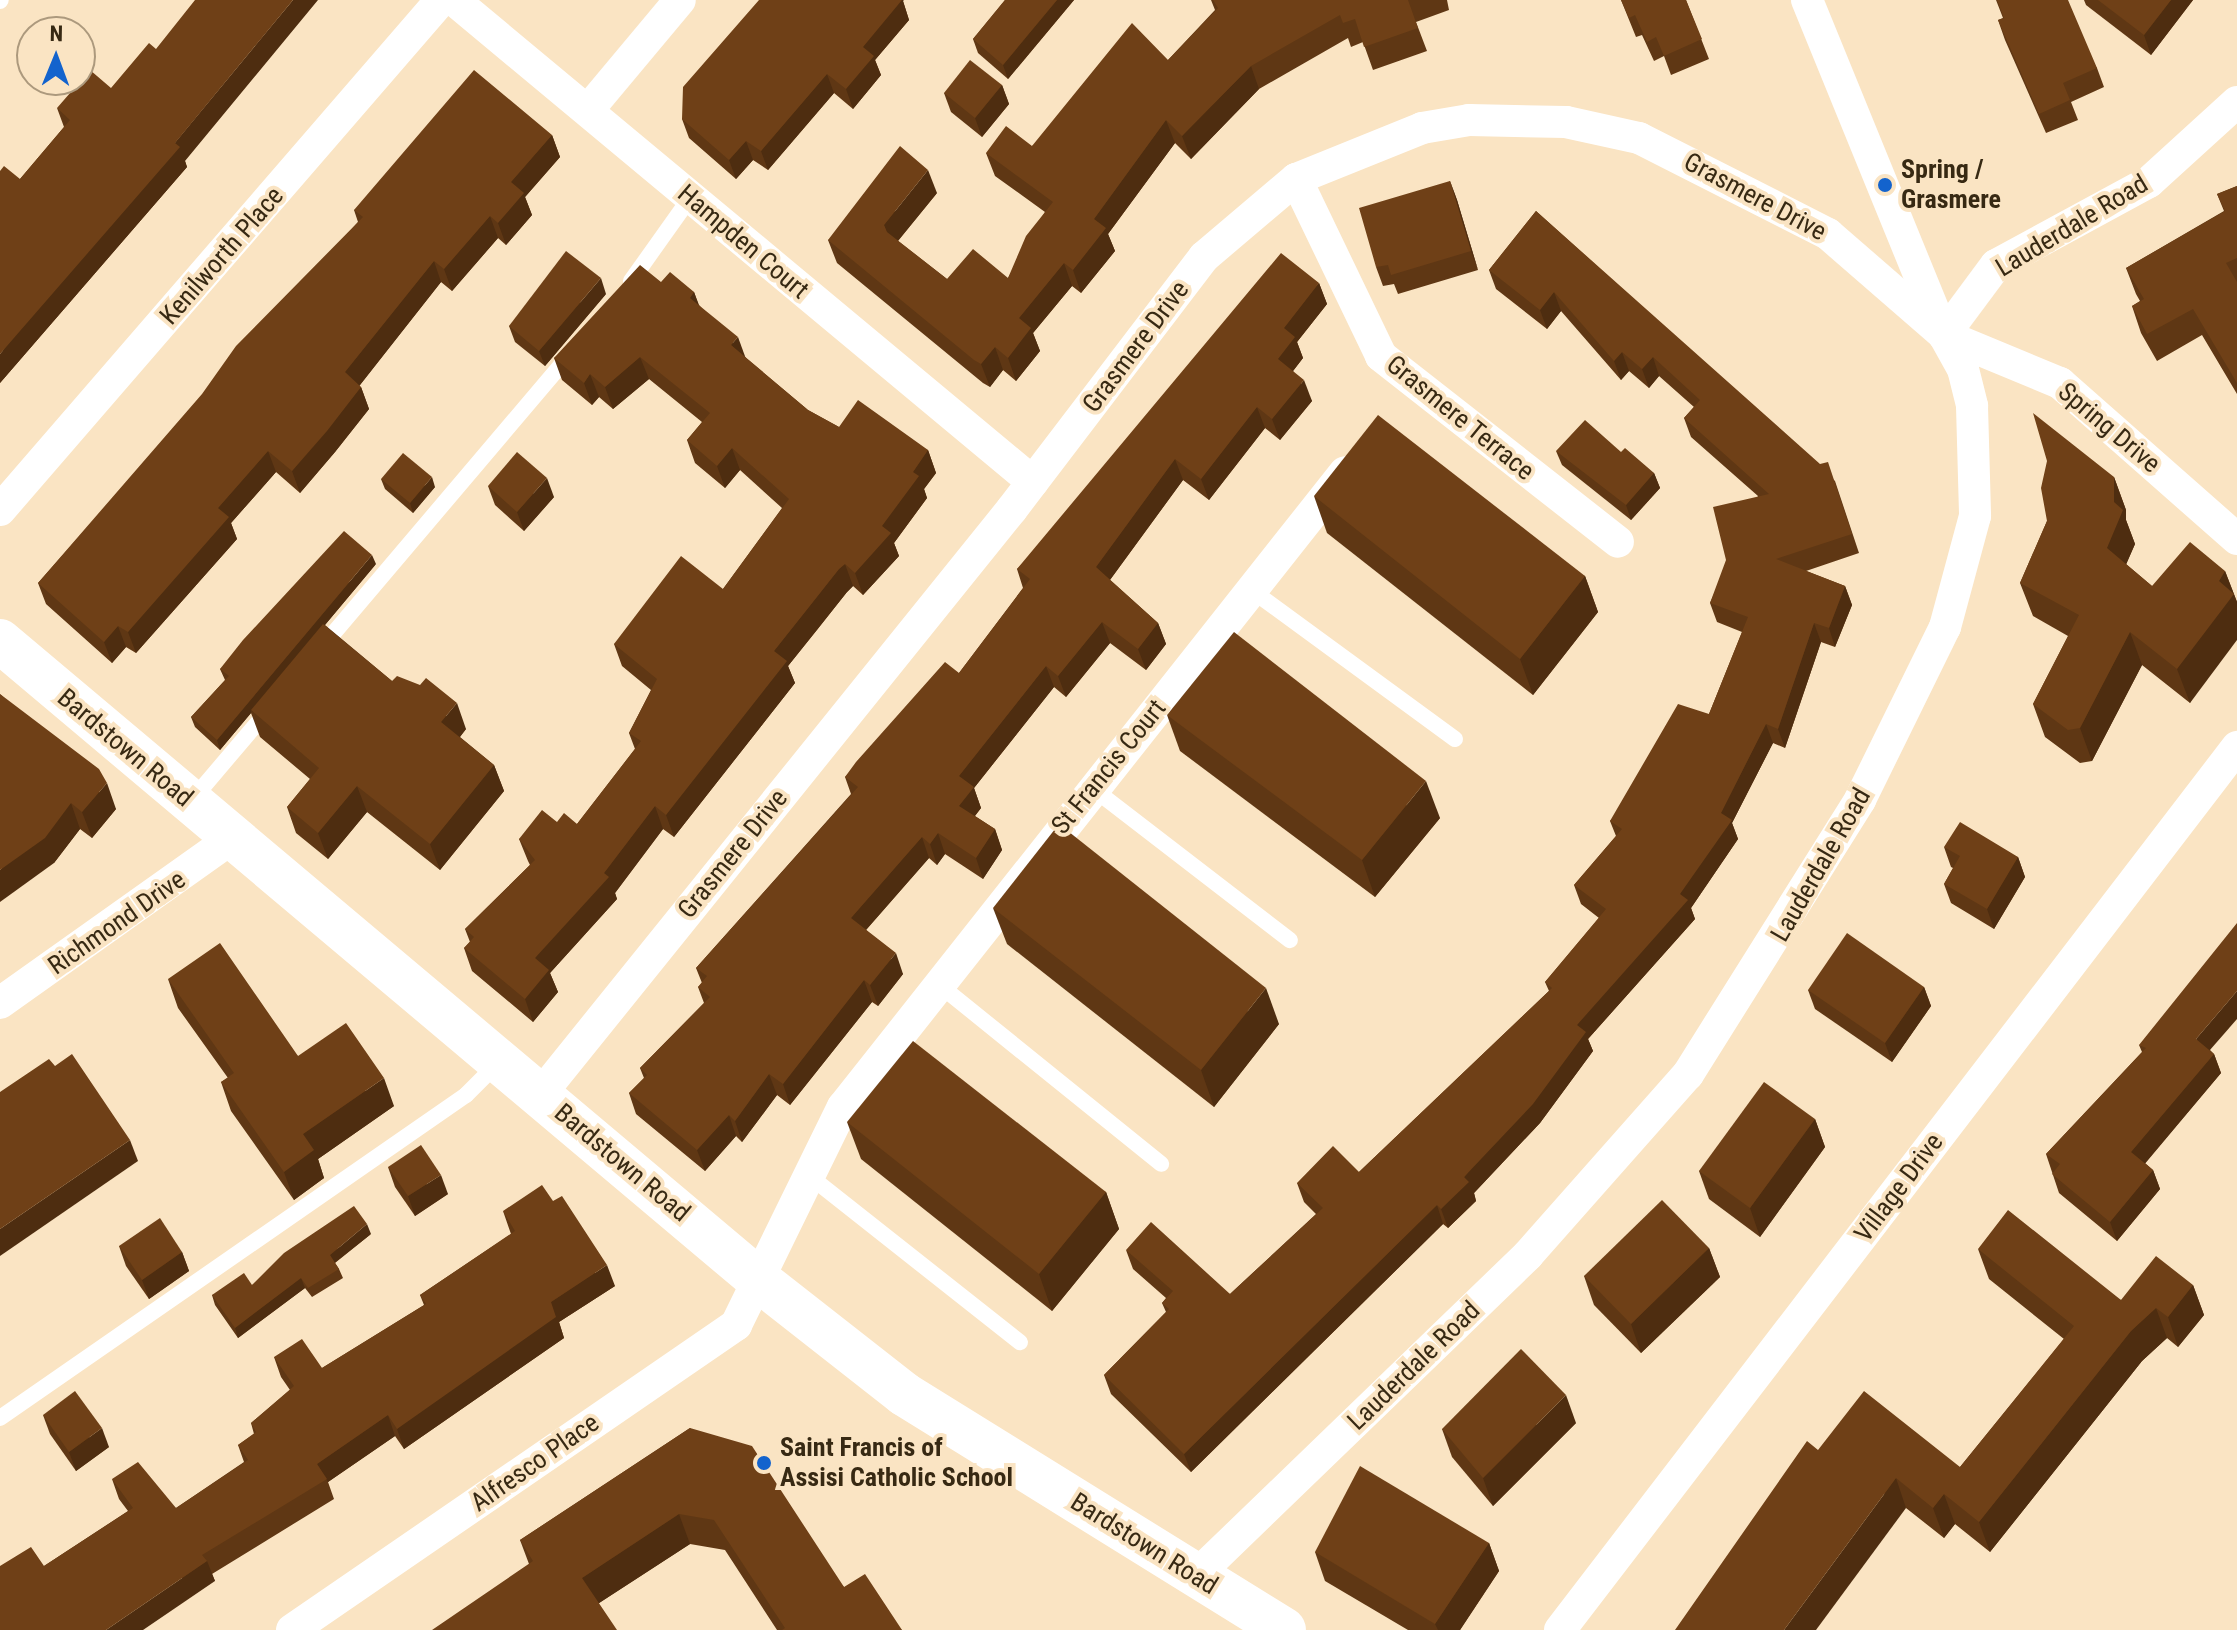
<!DOCTYPE html>
<style>
body{margin:0}
#map{position:relative;width:2237px;height:1630px;overflow:hidden;background:#fae4c3;font-family:"Roboto Condensed",sans-serif}
div>[style]{position:absolute}
.lane>*{height:16px;margin:-8px;padding:0 8px;transform-origin:8px;border-radius:8px;background:#fff}
.street>*{height:32px;margin:-16px;padding:0 16px;transform-origin:16px;border-radius:16px;background:#fff}
.primary>*{height:44px;margin:-22px;padding:0 22px;transform-origin:22px;border-radius:22px;background:#fff}
.wall>*{inset:0;background:#5f3714}
.shaded-wall>*{inset:0;background:#4e2d10}
.building>*{inset:0;background:#6f4017}
.dots>*{width:22px;height:22px;translate:-50% -50%;box-sizing:border-box;border:4px solid #fae4c3;border-radius:50%}
span{translate:-50% -50%;white-space:nowrap;text-align:center;line-height:1.15;-webkit-text-stroke:8px #fae4c3;paint-order:stroke}
.poi-label{font-size:26px;color:#372913;font-weight:700}
.left{translate:0 -50%;text-align:left}
.street-label{font-size:26px;color:#372913}
.north{position:absolute;left:16px;top:16px;width:80px;height:80px;box-sizing:border-box;background:#fae4c3;border:2px solid #ac997d;border-radius:50%;rotate:1deg;font-size:22px;font-weight:700;line-height:32px;text-align:center;color:#372913}
.north::after{content:'';display:block;margin:auto;width:28px;height:36px;background:#1363cd;clip-path:polygon(50% 0,100% 100%,50% 72%,0 100%)}
</style>
<div id="map">
<div class="lane">
<i style="left:0;top:1px;width:1px;rotate:-45deg"></i>
<i style="left:631px;top:281px;width:102px;rotate:-54.6deg"></i>
<i style="left:1254px;top:592px;width:249px;rotate:36.2deg"></i>
<i style="left:321px;top:648px;width:385px;rotate:-49.7deg"></i>
<i style="left:1091px;top:787px;width:251px;rotate:37.6deg"></i>
<i style="left:192px;top:800px;width:121px;rotate:-49.7deg"></i>
<i style="left:937px;top:983px;width:288px;rotate:38.9deg"></i>
<i style="left:812px;top:1178px;width:265px;rotate:38.3deg"></i>
<i style="left:0;top:1418px;width:567px;rotate:-34.73deg"></i>
<i style="left:466px;top:1095px;width:47px;rotate:-45deg"></i>
</div>
<div class="street">
<i style="left:454px;top:0;width:753px;rotate:39.78deg"></i>
<i style="left:1807px;top:0;width:362px;rotate:67.8deg"></i>
<i style="left:1944px;top:335px;width:126px;rotate:22.5deg"></i>
<i style="left:2060px;top:383px;width:236px;rotate:41.4deg"></i>
<i style="left:588px;top:110px;width:143px;rotate:-50.1deg"></i>
<i style="left:1296px;top:179px;width:196px;rotate:64.3deg"></i>
<i style="left:1381px;top:356px;width:301px;rotate:38.1deg"></i>
<i style="left:1944px;top:335px;width:87px;rotate:-53.4deg"></i>
<i style="left:1996px;top:265px;width:174px;rotate:-28.5deg"></i>
<i style="left:2149px;top:182px;width:119px;rotate:-42.3deg"></i>
<i style="left:0;top:510px;width:674px;rotate:-49.15deg"></i>
<i style="left:0;top:1003px;width:283px;rotate:-35.4deg"></i>
<i style="left:540px;top:1095px;width:752px;rotate:-51.15deg"></i>
<i style="left:1012px;top:509px;width:317px;rotate:-52.7deg"></i>
<i style="left:1204px;top:257px;width:121px;rotate:-40.3deg"></i>
<i style="left:1296px;top:179px;width:136px;rotate:-22deg"></i>
<i style="left:1422px;top:128px;width:48px;rotate:-9.7deg"></i>
<i style="left:1469px;top:120px;width:97px;rotate:1.2deg"></i>
<i style="left:1566px;top:122px;width:75px;rotate:12.4deg"></i>
<i style="left:1639px;top:138px;width:212px;rotate:26.9deg"></i>
<i style="left:1828px;top:234px;width:154px;rotate:41deg"></i>
<i style="left:1944px;top:335px;width:39px;rotate:61deg"></i>
<i style="left:1963px;top:369px;width:38px;rotate:76deg"></i>
<i style="left:1972px;top:406px;width:110px;rotate:88.4deg"></i>
<i style="left:1975px;top:516px;width:115px;rotate:105.1deg"></i>
<i style="left:1945px;top:627px;width:193px;rotate:116.2deg"></i>
<i style="left:1860px;top:800px;width:324px;rotate:122.1deg"></i>
<i style="left:1688px;top:1074px;width:242px;rotate:131.5deg"></i>
<i style="left:1528px;top:1255px;width:463px;rotate:136deg"></i>
<i style="left:292px;top:1630px;width:539px;rotate:-34.49deg"></i>
<i style="left:736px;top:1325px;width:243px;rotate:-63.9deg"></i>
<i style="left:843px;top:1107px;width:809px;rotate:-51.67deg"></i>
<i style="left:1560px;top:1630px;width:1113px;rotate:-52.52deg"></i>
</div>
<div class="primary">
<i style="left:0;top:641px;width:994px;rotate:40.1deg"></i>
<i style="left:760px;top:1281px;width:183px;rotate:38.1deg"></i>
<i style="left:904px;top:1394px;width:447px;rotate:31.8deg"></i>
</div>
<div class="wall">
<i style="clip-path:polygon(1005px 0,1074px 0,1008px 79px,978px 53px,973px 39px)"></i>
<i style="clip-path:polygon(1211px 0,1447px 0,1449px 10px,1416px 22px,1427px 51px,1373px 70px,1363px 42px,1351px 47px,1348px 38px,1259px 89px,1191px 159px,1175px 143px,1108px 234px,1115px 251px,1081px 293px,1072px 286px,1033px 333px,1040px 351px,1016px 381px,1003px 370px,990px 387px,983px 383px,837px 263px,828px 240px,937px 193px,898px 241px,947px 279px,1008px 278px,1045px 212px,995px 176px,986px 153px,1032px 146px,1168px 60px,1215px 10px)"></i>
<i style="clip-path:polygon(1621px 0,1686px 0,1709px 59px,1671px 75px,1664px 56px,1654px 61px,1642px 35px,1636px 37px)"></i>
<i style="clip-path:polygon(1996px 0,2044px 0,2097px 68px,2104px 87px,2071px 102px,2078px 120px,2046px 133px,2005px 40px,1998px 20px,2003px 18px)"></i>
<i style="clip-path:polygon(2084px 0,2193px 0,2151px 55px,2086px 5px)"></i>
<i style="clip-path:polygon(903px 1px,909px 20px,875px 60px,881px 75px,853px 109px,834px 93px,768px 170px,753px 160px,736px 179px,689px 138px,682px 119px)"></i>
<i style="clip-path:polygon(1002px 85px,1009px 104px,982px 137px,951px 112px,944px 93px)"></i>
<i style="clip-path:polygon(57px 108px,185px 161px,187px 167px,0 383px,20px 179px,64px 127px)"></i>
<i style="clip-path:polygon(552px 135px,560px 157px,525px 197px,532px 215px,506px 245px,498px 238px,452px 291px,441px 282px,359px 386px,361px 387px,369px 409px,335px 452px,300px 493px,276px 472px,231px 523px,237px 539px,136px 653px,126px 647px,112px 663px,46px 604px,38px 583px,358px 222px,354px 210px)"></i>
<i style="clip-path:polygon(1450px 181px,1457px 200px,1478px 270px,1398px 294px,1394px 284px,1383px 286px,1376px 267px)"></i>
<i style="clip-path:polygon(2237px 186px,2237px 394px,2202px 335px,2157px 361px,2141px 333px,2132px 306px,2140px 301px,2136px 294px,2126px 268px,2224px 211px,2217px 194px)"></i>
<i style="clip-path:polygon(1536px 211px,1835px 481px,1859px 553px,1806px 571px,1845px 586px,1852px 605px,1835px 647px,1821px 642px,1785px 748px,1773px 743px,1732px 823px,1738px 839px,1691px 908px,1695px 919px,1588px 1039px,1593px 1051px,1540px 1123px,1474px 1193px,1476px 1201px,1448px 1228px,1443px 1224px,1191px 1472px,1111px 1394px,1104px 1375px,1166px 1312px,1162px 1303px,1166px 1298px,1133px 1269px,1126px 1250px,1230px 1294px,1316px 1214px,1304px 1202px,1297px 1183px,1359px 1172px,1549px 991px,1545px 982px,1599px 918px,1581px 904px,1574px 885px,1616px 836px,1610px 821px,1709px 714px,1742px 632px,1717px 622px,1710px 603px,1758px 496px,1691px 437px,1684px 418px,1694px 407px,1659px 376px,1649px 388px,1629px 371px,1621px 380px,1561px 311px,1547px 329px,1496px 289px,1489px 270px)"></i>
<i style="clip-path:polygon(661px 282px,694px 292px,699px 305px,746px 358px,808px 410px,839px 427px,928px 450px,936px 473px,924px 489px,927px 498px,894px 543px,899px 556px,863px 595px,853px 586px,847px 592px,817px 630px,788px 666px,795px 683px,674px 837px,663px 829px,615px 893px,617px 899px,550px 973px,558px 992px,533px 1022px,472px 971px,464px 948px,470px 942px,465px 929px,530px 865px,528px 861px,519px 839px,557px 822px,577px 824px,635px 749px,629px 733px,651px 690px,622px 666px,614px 644px,723px 589px,782px 508px,740px 470px,725px 488px,695px 463px,687px 440px,702px 422px,649px 379px,613px 409px,599px 397px,592px 405px,562px 380px,554px 358px)"></i>
<i style="clip-path:polygon(1319px 283px,1327px 304px,1297px 342px,1303px 358px,1293px 371px,1312px 401px,1280px 440px,1265px 428px,1209px 500px,1183px 480px,1110px 580px,1158px 623px,1166px 644px,1146px 670px,1110px 643px,1066px 697px,1054px 687px,974px 788px,981px 808px,975px 816px,995px 829px,1002px 850px,983px 879px,945px 854px,937px 865px,929px 858px,866px 930px,903px 974px,878px 1006px,872px 1002px,790px 1105px,777px 1095px,742px 1142px,736px 1136px,705px 1171px,636px 1114px,629px 1093px,644px 1078px,640px 1068px,704px 1003px,698px 987px,702px 983px,696px 968px,851px 794px,845px 777px,959px 673px,1023px 588px,1017px 569px)"></i>
<i style="clip-path:polygon(606px 294px,545px 366px,515px 342px,509px 326px)"></i>
<i style="clip-path:polygon(1556px 451px,1654px 473px,1660px 488px,1631px 520px,1562px 465px)"></i>
<i style="clip-path:polygon(2114px 477px,2126px 510px,2126px 520px,2135px 544px,2126px 564px,2152px 586px,2225px 571px,2237px 602px,2190px 703px,2142px 665px,2092px 761px,2080px 763px,2045px 737px,2033px 704px,2068px 636px,2033px 616px,2020px 583px,2047px 521px)"></i>
<i style="clip-path:polygon(381px 479px,435px 487px,413px 513px,385px 489px)"></i>
<i style="clip-path:polygon(488px 486px,554px 497px,524px 531px,495px 505px)"></i>
<i style="clip-path:polygon(1314px 496px,1585px 576px,1598px 612px,1533px 695px,1327px 533px)"></i>
<i style="clip-path:polygon(376px 564px,325px 625px,392px 681px,466px 729px,460px 737px,494px 765px,504px 791px,440px 870px,367px 812px,328px 859px,296px 833px,287px 807px,310px 779px,260px 737px,251px 713px,220px 750px,195px 727px,191px 717px,225px 680px,220px 669px)"></i>
<i style="clip-path:polygon(0 694px,116px 809px,92px 838px,80px 829px,54px 863px)"></i>
<i style="clip-path:polygon(1167px 715px,1440px 818px,1375px 897px,1180px 751px)"></i>
<i style="clip-path:polygon(1944px 847px,2018px 857px,2025px 877px,1994px 929px,1951px 903px,1944px 884px,1953px 868px,1951px 867px)"></i>
<i style="clip-path:polygon(993px 908px,1279px 1024px,1214px 1107px,1007px 944px)"></i>
<i style="clip-path:polygon(168px 979px,298px 1056px,394px 1106px,318px 1159px,324px 1178px,294px 1200px,231px 1111px,221px 1082px,228px 1078px,178px 1008px)"></i>
<i style="clip-path:polygon(1924px 987px,1931px 1006px,1892px 1062px,1815px 1009px,1808px 990px)"></i>
<i style="clip-path:polygon(2139px 1045px,2210px 1050px,2214px 1054px,2221px 1073px,2145px 1163px,2153px 1170px,2160px 1189px,2117px 1241px,2059px 1193px,2046px 1154px,2142px 1052px)"></i>
<i style="clip-path:polygon(1815px 1119px,1825px 1147px,1760px 1237px,1709px 1199px,1699px 1171px)"></i>
<i style="clip-path:polygon(847px 1122px,1106px 1192px,1119px 1229px,1052px 1311px,861px 1159px)"></i>
<i style="clip-path:polygon(388px 1167px,448px 1194px,415px 1216px,395px 1187px)"></i>
<i style="clip-path:polygon(503px 1211px,615px 1286px,559px 1322px,564px 1338px,404px 1449px,395px 1436px,328px 1482px,334px 1499px,212px 1574px,215px 1581px,44px 1566px,128px 1511px,119px 1499px,112px 1479px,176px 1508px,244px 1462px,238px 1445px,254px 1434px,251px 1423px,290px 1390px,281px 1377px,274px 1357px,322px 1368px,424px 1305px,420px 1295px,511px 1234px)"></i>
<i style="clip-path:polygon(371px 1234px,335px 1263px,339px 1269px,343px 1278px,312px 1297px,305px 1288px,238px 1338px,215px 1305px,212px 1295px,252px 1285px)"></i>
<i style="clip-path:polygon(119px 1246px,182px 1252px,189px 1271px,149px 1299px,126px 1266px)"></i>
<i style="clip-path:polygon(1709px 1248px,1720px 1277px,1641px 1353px,1594px 1305px,1584px 1276px)"></i>
<i style="clip-path:polygon(1978px 1249px,2121px 1300px,2193px 1285px,2204px 1315px,2178px 1347px,2167px 1338px,2142px 1361px,1990px 1552px,1955px 1524px,1944px 1538px,1906px 1508px,1818px 1450px,1960px 1467px,2064px 1339px,1989px 1279px)"></i>
<i style="clip-path:polygon(43px 1415px,109px 1447px,76px 1471px,50px 1434px)"></i>
<i style="clip-path:polygon(1576px 1423px,1493px 1506px,1452px 1457px,1442px 1429px)"></i>
<i style="clip-path:polygon(690px 1428px,844px 1587px,902px 1630px,777px 1630px,725px 1550px,690px 1544px,599px 1603px,529px 1564px,520px 1540px)"></i>
<i style="clip-path:polygon(1489px 1543px,1499px 1571px,1460px 1630px,1408px 1630px,1325px 1581px,1315px 1552px)"></i>
</div>
<div class="shaded-wall">
<i style="clip-path:polygon(293px 0,318px 0,185px 161px,187px 167px,0 383px,0 354px)"></i>
<i style="clip-path:polygon(893px 0,904px 0,903px 1px,909px 20px,875px 60px,881px 75px,853px 109px,846px 89px,863px 47px)"></i>
<i style="clip-path:polygon(1057px 0,1074px 0,1008px 79px,1003px 65px)"></i>
<i style="clip-path:polygon(2171px 0,2193px 0,2151px 55px,2144px 35px)"></i>
<i style="clip-path:polygon(1251px 66px,1259px 89px,1191px 159px,1182px 136px)"></i>
<i style="clip-path:polygon(827px 74px,834px 93px,768px 170px,761px 151px)"></i>
<i style="clip-path:polygon(1002px 85px,1009px 104px,982px 137px,975px 118px)"></i>
<i style="clip-path:polygon(1166px 120px,1175px 143px,1108px 234px,1115px 251px,1081px 293px,1073px 270px,1094px 219px)"></i>
<i style="clip-path:polygon(552px 135px,560px 157px,525px 197px,532px 215px,506px 245px,498px 223px,511px 182px)"></i>
<i style="clip-path:polygon(746px 141px,753px 160px,736px 179px,729px 160px)"></i>
<i style="clip-path:polygon(928px 170px,937px 193px,892px 248px,884px 225px)"></i>
<i style="clip-path:polygon(1450px 181px,1457px 200px,1478px 270px,1471px 251px)"></i>
<i style="clip-path:polygon(490px 216px,498px 238px,452px 291px,444px 269px)"></i>
<i style="clip-path:polygon(434px 261px,441px 282px,353px 394px,345px 372px)"></i>
<i style="clip-path:polygon(1064px 263px,1072px 286px,1033px 333px,1040px 351px,1016px 381px,1008px 358px,1019px 318px)"></i>
<i style="clip-path:polygon(601px 278px,606px 294px,545px 366px,539px 351px)"></i>
<i style="clip-path:polygon(1319px 283px,1327px 304px,1297px 342px,1303px 358px,1286px 380px,1278px 359px,1284px 328px)"></i>
<i style="clip-path:polygon(694px 292px,702px 315px,690px 298px)"></i>
<i style="clip-path:polygon(1554px 292px,1561px 311px,1547px 329px,1540px 310px)"></i>
<i style="clip-path:polygon(738px 337px,746px 359px,731px 345px)"></i>
<i style="clip-path:polygon(995px 347px,1003px 370px,990px 387px,981px 364px)"></i>
<i style="clip-path:polygon(1622px 352px,1629px 371px,1621px 380px,1614px 361px)"></i>
<i style="clip-path:polygon(640px 357px,649px 379px,613px 409px,605px 387px)"></i>
<i style="clip-path:polygon(1653px 357px,1659px 376px,1649px 388px,1642px 369px)"></i>
<i style="clip-path:polygon(590px 374px,599px 397px,592px 405px,584px 383px)"></i>
<i style="clip-path:polygon(1304px 380px,1312px 401px,1280px 440px,1272px 419px)"></i>
<i style="clip-path:polygon(361px 387px,369px 409px,335px 452px,300px 493px,292px 471px)"></i>
<i style="clip-path:polygon(1257px 407px,1265px 428px,1209px 500px,1201px 479px)"></i>
<i style="clip-path:polygon(732px 448px,740px 470px,725px 488px,717px 466px)"></i>
<i style="clip-path:polygon(928px 450px,936px 473px,924px 489px,927px 498px,894px 543px,899px 556px,863px 595px,855px 573px,913px 472px)"></i>
<i style="clip-path:polygon(268px 451px,276px 472px,231px 523px,237px 539px,136px 653px,128px 632px,218px 508px)"></i>
<i style="clip-path:polygon(1175px 459px,1183px 480px,1104px 588px,1096px 567px)"></i>
<i style="clip-path:polygon(1654px 473px,1660px 488px,1631px 520px,1626px 505px)"></i>
<i style="clip-path:polygon(432px 477px,435px 487px,413px 513px,410px 503px)"></i>
<i style="clip-path:polygon(2114px 477px,2126px 510px,2126px 520px,2135px 544px,2119px 581px,2107px 548px,2114px 502px)"></i>
<i style="clip-path:polygon(547px 478px,554px 497px,524px 531px,517px 512px)"></i>
<i style="clip-path:polygon(372px 555px,376px 564px,252px 712px,251px 710px,251px 713px,220px 750px,217px 740px)"></i>
<i style="clip-path:polygon(845px 564px,853px 586px,847px 592px,788px 666px,795px 683px,674px 837px,666px 815px,774px 651px,839px 569px)"></i>
<i style="clip-path:polygon(2225px 571px,2237px 602px,2237px 640px,2190px 703px,2177px 669px,2219px 581px)"></i>
<i style="clip-path:polygon(1585px 576px,1598px 612px,1533px 695px,1520px 659px)"></i>
<i style="clip-path:polygon(1845px 586px,1852px 605px,1835px 647px,1829px 628px)"></i>
<i style="clip-path:polygon(1102px 622px,1110px 643px,1066px 697px,1058px 676px)"></i>
<i style="clip-path:polygon(1158px 623px,1166px 644px,1146px 670px,1138px 649px)"></i>
<i style="clip-path:polygon(1814px 623px,1821px 642px,1785px 748px,1778px 729px)"></i>
<i style="clip-path:polygon(118px 626px,126px 647px,112px 663px,104px 642px)"></i>
<i style="clip-path:polygon(2130px 632px,2142px 665px,2092px 761px,2080px 728px)"></i>
<i style="clip-path:polygon(1046px 666px,1054px 687px,974px 788px,981px 808px,966px 827px,959px 806px,959px 776px)"></i>
<i style="clip-path:polygon(457px 703px,466px 729px,451px 748px,441px 722px)"></i>
<i style="clip-path:polygon(1766px 724px,1773px 743px,1732px 823px,1738px 839px,1691px 908px,1695px 919px,1588px 1039px,1593px 1051px,1540px 1123px,1474px 1193px,1476px 1201px,1448px 1228px,1441px 1209px,1577px 1025px,1680px 894px)"></i>
<i style="clip-path:polygon(494px 765px,504px 791px,440px 870px,430px 844px)"></i>
<i style="clip-path:polygon(1426px 781px,1440px 818px,1375px 897px,1362px 860px)"></i>
<i style="clip-path:polygon(107px 783px,116px 809px,92px 838px,82px 812px)"></i>
<i style="clip-path:polygon(357px 786px,367px 812px,328px 859px,318px 833px)"></i>
<i style="clip-path:polygon(71px 803px,80px 829px,54px 863px,0 902px,0 870px)"></i>
<i style="clip-path:polygon(655px 806px,663px 829px,615px 893px,617px 899px,550px 973px,558px 992px,533px 1022px,525px 999px,535px 958px,604px 873px)"></i>
<i style="clip-path:polygon(995px 829px,1002px 850px,983px 879px,976px 858px)"></i>
<i style="clip-path:polygon(938px 833px,945px 854px,937px 865px,930px 844px)"></i>
<i style="clip-path:polygon(922px 837px,929px 858px,858px 939px,851px 918px)"></i>
<i style="clip-path:polygon(2018px 857px,2025px 877px,1994px 929px,1987px 909px)"></i>
<i style="clip-path:polygon(896px 953px,903px 974px,878px 1006px,870px 985px)"></i>
<i style="clip-path:polygon(864px 980px,872px 1002px,790px 1105px,783px 1084px)"></i>
<i style="clip-path:polygon(1924px 987px,1931px 1006px,1892px 1062px,1885px 1043px)"></i>
<i style="clip-path:polygon(1266px 988px,1279px 1024px,1214px 1107px,1201px 1070px)"></i>
<i style="clip-path:polygon(2237px 991px,2237px 1019px,2203px 1058px,2196px 1039px)"></i>
<i style="clip-path:polygon(2214px 1054px,2221px 1073px,2138px 1172px,2131px 1152px)"></i>
<i style="clip-path:polygon(769px 1074px,777px 1095px,742px 1142px,735px 1121px)"></i>
<i style="clip-path:polygon(384px 1078px,394px 1106px,318px 1159px,324px 1178px,294px 1200px,284px 1172px,303px 1134px)"></i>
<i style="clip-path:polygon(729px 1115px,736px 1136px,705px 1171px,697px 1150px)"></i>
<i style="clip-path:polygon(1815px 1119px,1825px 1147px,1760px 1237px,1750px 1208px)"></i>
<i style="clip-path:polygon(130px 1140px,138px 1161px,0 1256px,0 1229px)"></i>
<i style="clip-path:polygon(2153px 1170px,2160px 1189px,2117px 1241px,2110px 1222px)"></i>
<i style="clip-path:polygon(441px 1175px,448px 1194px,415px 1216px,408px 1196px)"></i>
<i style="clip-path:polygon(1106px 1192px,1119px 1229px,1052px 1311px,1039px 1274px)"></i>
<i style="clip-path:polygon(1437px 1205px,1443px 1224px,1191px 1472px,1184px 1454px)"></i>
<i style="clip-path:polygon(367px 1224px,371px 1234px,333px 1264px,330px 1255px)"></i>
<i style="clip-path:polygon(1709px 1248px,1720px 1277px,1641px 1353px,1631px 1324px)"></i>
<i style="clip-path:polygon(182px 1252px,189px 1271px,149px 1299px,142px 1280px)"></i>
<i style="clip-path:polygon(607px 1265px,615px 1286px,559px 1322px,564px 1338px,404px 1449px,397px 1429px,551px 1302px)"></i>
<i style="clip-path:polygon(301px 1278px,305px 1288px,238px 1338px,235px 1328px)"></i>
<i style="clip-path:polygon(2193px 1285px,2204px 1315px,2178px 1347px,2168px 1317px)"></i>
<i style="clip-path:polygon(2156px 1308px,2167px 1338px,2142px 1361px,1990px 1552px,1979px 1522px,2131px 1331px)"></i>
<i style="clip-path:polygon(1566px 1395px,1576px 1423px,1493px 1506px,1483px 1478px)"></i>
<i style="clip-path:polygon(388px 1415px,395px 1436px,328px 1482px,317px 1464px)"></i>
<i style="clip-path:polygon(102px 1428px,109px 1447px,76px 1471px,69px 1452px)"></i>
<i style="clip-path:polygon(1896px 1478px,1906px 1508px,1816px 1630px,1784px 1630px)"></i>
<i style="clip-path:polygon(1944px 1494px,1955px 1524px,1944px 1538px,1933px 1508px)"></i>
<i style="clip-path:polygon(679px 1514px,690px 1544px,593px 1607px,582px 1578px)"></i>
<i style="clip-path:polygon(1489px 1543px,1499px 1571px,1460px 1630px,1438px 1630px,1435px 1624px)"></i>
<i style="clip-path:polygon(207px 1561px,215px 1581px,143px 1630px,106px 1630px)"></i>
</div>
<div class="building">
<i style="clip-path:polygon(195px 0,293px 0,175px 143px,180px 147px,0 354px,0 171px,4px 166px,20px 179px,70px 120px,57px 108px,90px 70px,111px 88px,149px 43px,156px 49px)"></i>
<i style="clip-path:polygon(759px 0,902px 0,863px 47px,874px 56px,846px 89px,827px 74px,761px 151px,746px 141px,729px 160px,682px 119px,683px 87px)"></i>
<i style="clip-path:polygon(1005px 0,1057px 0,1003px 65px,973px 39px)"></i>
<i style="clip-path:polygon(1213px 0,1408px 0,1418px 28px,1364px 47px,1355px 19px,1343px 23px,1340px 15px,1251px 66px,1182px 136px,1166px 120px,1094px 219px,1106px 228px,1073px 270px,1064px 263px,1019px 318px,1031px 328px,1008px 358px,995px 347px,981px 364px,974px 360px,828px 240px,900px 146px,928px 170px,884px 225px,887px 232px,947px 279px,973px 249px,1008px 278px,1026px 236px,1053px 202px,986px 153px,1006px 126px,1032px 146px,1132px 23px,1168px 60px,1218px 8px)"></i>
<i style="clip-path:polygon(1621px 0,1686px 0,1702px 39px,1664px 56px,1656px 37px,1647px 42px,1635px 15px,1629px 18px)"></i>
<i style="clip-path:polygon(1997px 0,2068px 0,2097px 68px,2063px 83px,2070px 100px,2039px 114px,1998px 20px,2004px 18px)"></i>
<i style="clip-path:polygon(2098px 0,2171px 0,2144px 35px)"></i>
<i style="clip-path:polygon(970px 60px,1002px 85px,975px 118px,944px 93px)"></i>
<i style="clip-path:polygon(474px 70px,552px 135px,511px 182px,524px 193px,498px 223px,490px 216px,444px 269px,434px 261px,345px 372px,361px 387px,327px 431px,292px 471px,268px 451px,218px 508px,229px 517px,128px 632px,118px 626px,104px 642px,38px 583px,202px 394px,236px 346px,363px 217px,354px 210px)"></i>
<i style="clip-path:polygon(1450px 181px,1471px 251px,1391px 275px,1388px 265px,1376px 267px,1359px 208px)"></i>
<i style="clip-path:polygon(2237px 186px,2237px 258px,2226px 263px,2237px 282px,2237px 383px,2193px 309px,2147px 334px,2132px 306px,2144px 299px,2126px 268px,2225px 211px,2217px 194px)"></i>
<i style="clip-path:polygon(1536px 211px,1820px 464px,1828px 462px,1852px 534px,1776px 559px,1845px 586px,1829px 628px,1814px 623px,1778px 729px,1766px 724px,1721px 813px,1732px 820px,1680px 894px,1688px 900px,1577px 1025px,1586px 1032px,1533px 1104px,1464px 1177px,1469px 1182px,1441px 1209px,1437px 1205px,1184px 1454px,1104px 1375px,1169px 1309px,1162px 1303px,1173px 1291px,1126px 1250px,1151px 1222px,1230px 1294px,1323px 1208px,1297px 1183px,1333px 1146px,1359px 1172px,1552px 988px,1545px 982px,1606px 909px,1574px 885px,1622px 829px,1610px 821px,1678px 704px,1709px 714px,1748px 617px,1710px 603px,1726px 560px,1713px 507px,1769px 494px,1684px 418px,1700px 400px,1653px 357px,1642px 369px,1622px 352px,1614px 361px,1554px 292px,1540px 310px,1489px 270px)"></i>
<i style="clip-path:polygon(566px 251px,601px 278px,539px 351px,509px 326px)"></i>
<i style="clip-path:polygon(1281px 253px,1319px 283px,1284px 328px,1295px 337px,1278px 359px,1304px 380px,1272px 419px,1257px 407px,1201px 479px,1175px 459px,1096px 567px,1158px 623px,1138px 649px,1102px 622px,1058px 676px,1046px 666px,959px 776px,974px 787px,959px 806px,995px 829px,976px 858px,938px 833px,930px 844px,922px 837px,851px 918px,896px 953px,870px 985px,864px 980px,783px 1084px,769px 1074px,735px 1121px,729px 1115px,697px 1150px,629px 1093px,647px 1075px,640px 1068px,710px 997px,698px 987px,707px 976px,696px 968px,858px 787px,845px 777px,856px 762px,945px 662px,959px 673px,1030px 579px,1017px 569px)"></i>
<i style="clip-path:polygon(640px 265px,661px 282px,670px 272px,694px 292px,690px 298px,738px 337px,731px 345px,808px 410px,839px 427px,858px 400px,928px 450px,913px 472px,919px 476px,882px 526px,891px 533px,855px 573px,845px 564px,839px 569px,809px 607px,774px 651px,787px 661px,666px 815px,655px 806px,604px 873px,609px 877px,535px 958px,549px 970px,525px 999px,464px 948px,474px 937px,465px 929px,535px 860px,519px 839px,542px 810px,557px 822px,564px 813px,577px 824px,641px 741px,629px 733px,657px 679px,614px 644px,681px 556px,723px 589px,789px 499px,732px 448px,717px 466px,687px 440px,710px 413px,640px 357px,605px 387px,590px 374px,584px 383px,554px 358px)"></i>
<i style="clip-path:polygon(2033px 413px,2114px 477px,2114px 502px,2123px 510px,2107px 548px,2152px 586px,2190px 542px,2225px 571px,2219px 581px,2234px 594px,2177px 669px,2130px 632px,2080px 728px,2068px 730px,2033px 704px,2079px 615px,2020px 583px,2047px 521px,2041px 488px,2047px 461px)"></i>
<i style="clip-path:polygon(1378px 415px,1585px 576px,1520px 659px,1314px 496px)"></i>
<i style="clip-path:polygon(1585px 420px,1621px 452px,1625px 448px,1654px 473px,1626px 505px,1556px 451px)"></i>
<i style="clip-path:polygon(517px 452px,547px 478px,517px 512px,488px 486px)"></i>
<i style="clip-path:polygon(403px 453px,432px 477px,410px 503px,381px 479px)"></i>
<i style="clip-path:polygon(344px 531px,372px 555px,217px 740px,191px 717px,229px 676px,220px 669px,243px 640px)"></i>
<i style="clip-path:polygon(323px 624px,392px 681px,397px 676px,420px 685px,426px 678px,457px 703px,441px 722px,494px 765px,430px 844px,357px 786px,318px 833px,287px 807px,319px 768px,251px 710px)"></i>
<i style="clip-path:polygon(1234px 632px,1426px 781px,1362px 860px,1167px 715px)"></i>
<i style="clip-path:polygon(0 694px,99px 769px,107px 783px,82px 812px,71px 803px,45px 838px,0 870px)"></i>
<i style="clip-path:polygon(1960px 822px,2018px 857px,1987px 909px,1944px 884px,1960px 856px,1944px 847px)"></i>
<i style="clip-path:polygon(1059px 824px,1266px 988px,1201px 1070px,993px 908px)"></i>
<i style="clip-path:polygon(2237px 923px,2237px 991px,2196px 1039px,2214px 1054px,2131px 1152px,2153px 1170px,2110px 1222px,2052px 1174px,2060px 1164px,2046px 1154px,2146px 1048px,2139px 1045px)"></i>
<i style="clip-path:polygon(1847px 933px,1924px 987px,1885px 1043px,1808px 990px)"></i>
<i style="clip-path:polygon(220px 943px,298px 1056px,346px 1023px,384px 1078px,303px 1134px,314px 1150px,284px 1172px,221px 1082px,234px 1073px,168px 979px)"></i>
<i style="clip-path:polygon(913px 1041px,1106px 1192px,1039px 1274px,847px 1122px)"></i>
<i style="clip-path:polygon(72px 1054px,130px 1140px,0 1229px,0 1092px,49px 1059px,55px 1066px)"></i>
<i style="clip-path:polygon(1764px 1082px,1815px 1119px,1750px 1208px,1699px 1171px)"></i>
<i style="clip-path:polygon(421px 1145px,441px 1175px,408px 1196px,388px 1167px)"></i>
<i style="clip-path:polygon(542px 1185px,553px 1201px,562px 1196px,607px 1265px,551px 1302px,556px 1317px,397px 1429px,388px 1415px,317px 1464px,327px 1479px,202px 1555px,207px 1561px,106px 1630px,0 1630px,0 1566px,31px 1547px,44px 1566px,133px 1508px,112px 1479px,138px 1462px,176px 1508px,248px 1460px,238px 1445px,256px 1432px,251px 1423px,294px 1386px,274px 1357px,302px 1339px,322px 1368px,426px 1304px,420px 1295px,515px 1231px,503px 1211px)"></i>
<i style="clip-path:polygon(1662px 1200px,1709px 1248px,1631px 1324px,1584px 1276px)"></i>
<i style="clip-path:polygon(354px 1206px,367px 1224px,330px 1255px,339px 1269px,308px 1288px,301px 1278px,235px 1328px,212px 1295px,244px 1273px,252px 1285px,284px 1253px)"></i>
<i style="clip-path:polygon(2008px 1210px,2121px 1300px,2156px 1256px,2193px 1285px,2168px 1317px,2156px 1308px,2131px 1331px,1979px 1522px,1944px 1494px,1933px 1508px,1896px 1478px,1784px 1630px,1675px 1630px,1807px 1441px,1818px 1450px,1864px 1391px,1960px 1467px,2074px 1326px,1978px 1249px)"></i>
<i style="clip-path:polygon(160px 1218px,182px 1252px,142px 1280px,119px 1246px)"></i>
<i style="clip-path:polygon(1521px 1349px,1566px 1395px,1483px 1478px,1442px 1429px)"></i>
<i style="clip-path:polygon(75px 1391px,102px 1428px,69px 1452px,43px 1415px)"></i>
<i style="clip-path:polygon(690px 1428px,752px 1446px,844px 1587px,865px 1574px,902px 1630px,782px 1630px,785px 1628px,714px 1520px,679px 1514px,582px 1578px,617px 1630px,432px 1630px,533px 1561px,520px 1540px)"></i>
<i style="clip-path:polygon(1360px 1466px,1489px 1543px,1435px 1624px,1315px 1552px)"></i>
</div>
<div class="dots">
<i style="left:1885px;top:185px;background:#1363cd"></i>
<i style="left:764px;top:1463px;background:#1363cd"></i>
</div>
<div class="poi-label">
<span class="left" style="left:1901px;top:185px">Spring /<br>Grasmere</span>
<span class="left" style="left:780px;top:1463px">Saint Francis of<br>Assisi Catholic School</span>
</div>
<div class="street-label">
<span style="left:1755px;top:197px;rotate:28deg">Grasmere Drive</span>
<span style="left:2072px;top:226px;rotate:-31deg">Lauderdale Road</span>
<span style="left:743px;top:242px;rotate:40deg">Hampden Court</span>
<span style="left:222px;top:256px;rotate:-49deg">Kenilworth Place</span>
<span style="left:1136px;top:347px;rotate:-53deg">Grasmere Drive</span>
<span style="left:1460px;top:418px;rotate:39deg">Grasmere Terrace</span>
<span style="left:2109px;top:428px;rotate:40deg">Spring Drive</span>
<span style="left:125px;top:748px;rotate:40deg">Bardstown Road</span>
<span style="left:1109px;top:767px;rotate:-51deg">St Francis Court</span>
<span style="left:733px;top:854px;rotate:-51deg">Grasmere Drive</span>
<span style="left:1821px;top:865px;rotate:-60deg">Lauderdale Road</span>
<span style="left:117px;top:923px;rotate:-35deg">Richmond Drive</span>
<span style="left:622px;top:1163px;rotate:40deg">Bardstown Road</span>
<span style="left:1899px;top:1188px;rotate:-53deg">Village Drive</span>
<span style="left:1414px;top:1366px;rotate:-44deg">Lauderdale Road</span>
<span style="left:535px;top:1463px;rotate:-35deg">Alfresco Place</span>
<span style="left:1144px;top:1544px;rotate:32deg">Bardstown Road</span>
</div>
<div class="north">N</div>
</div>
